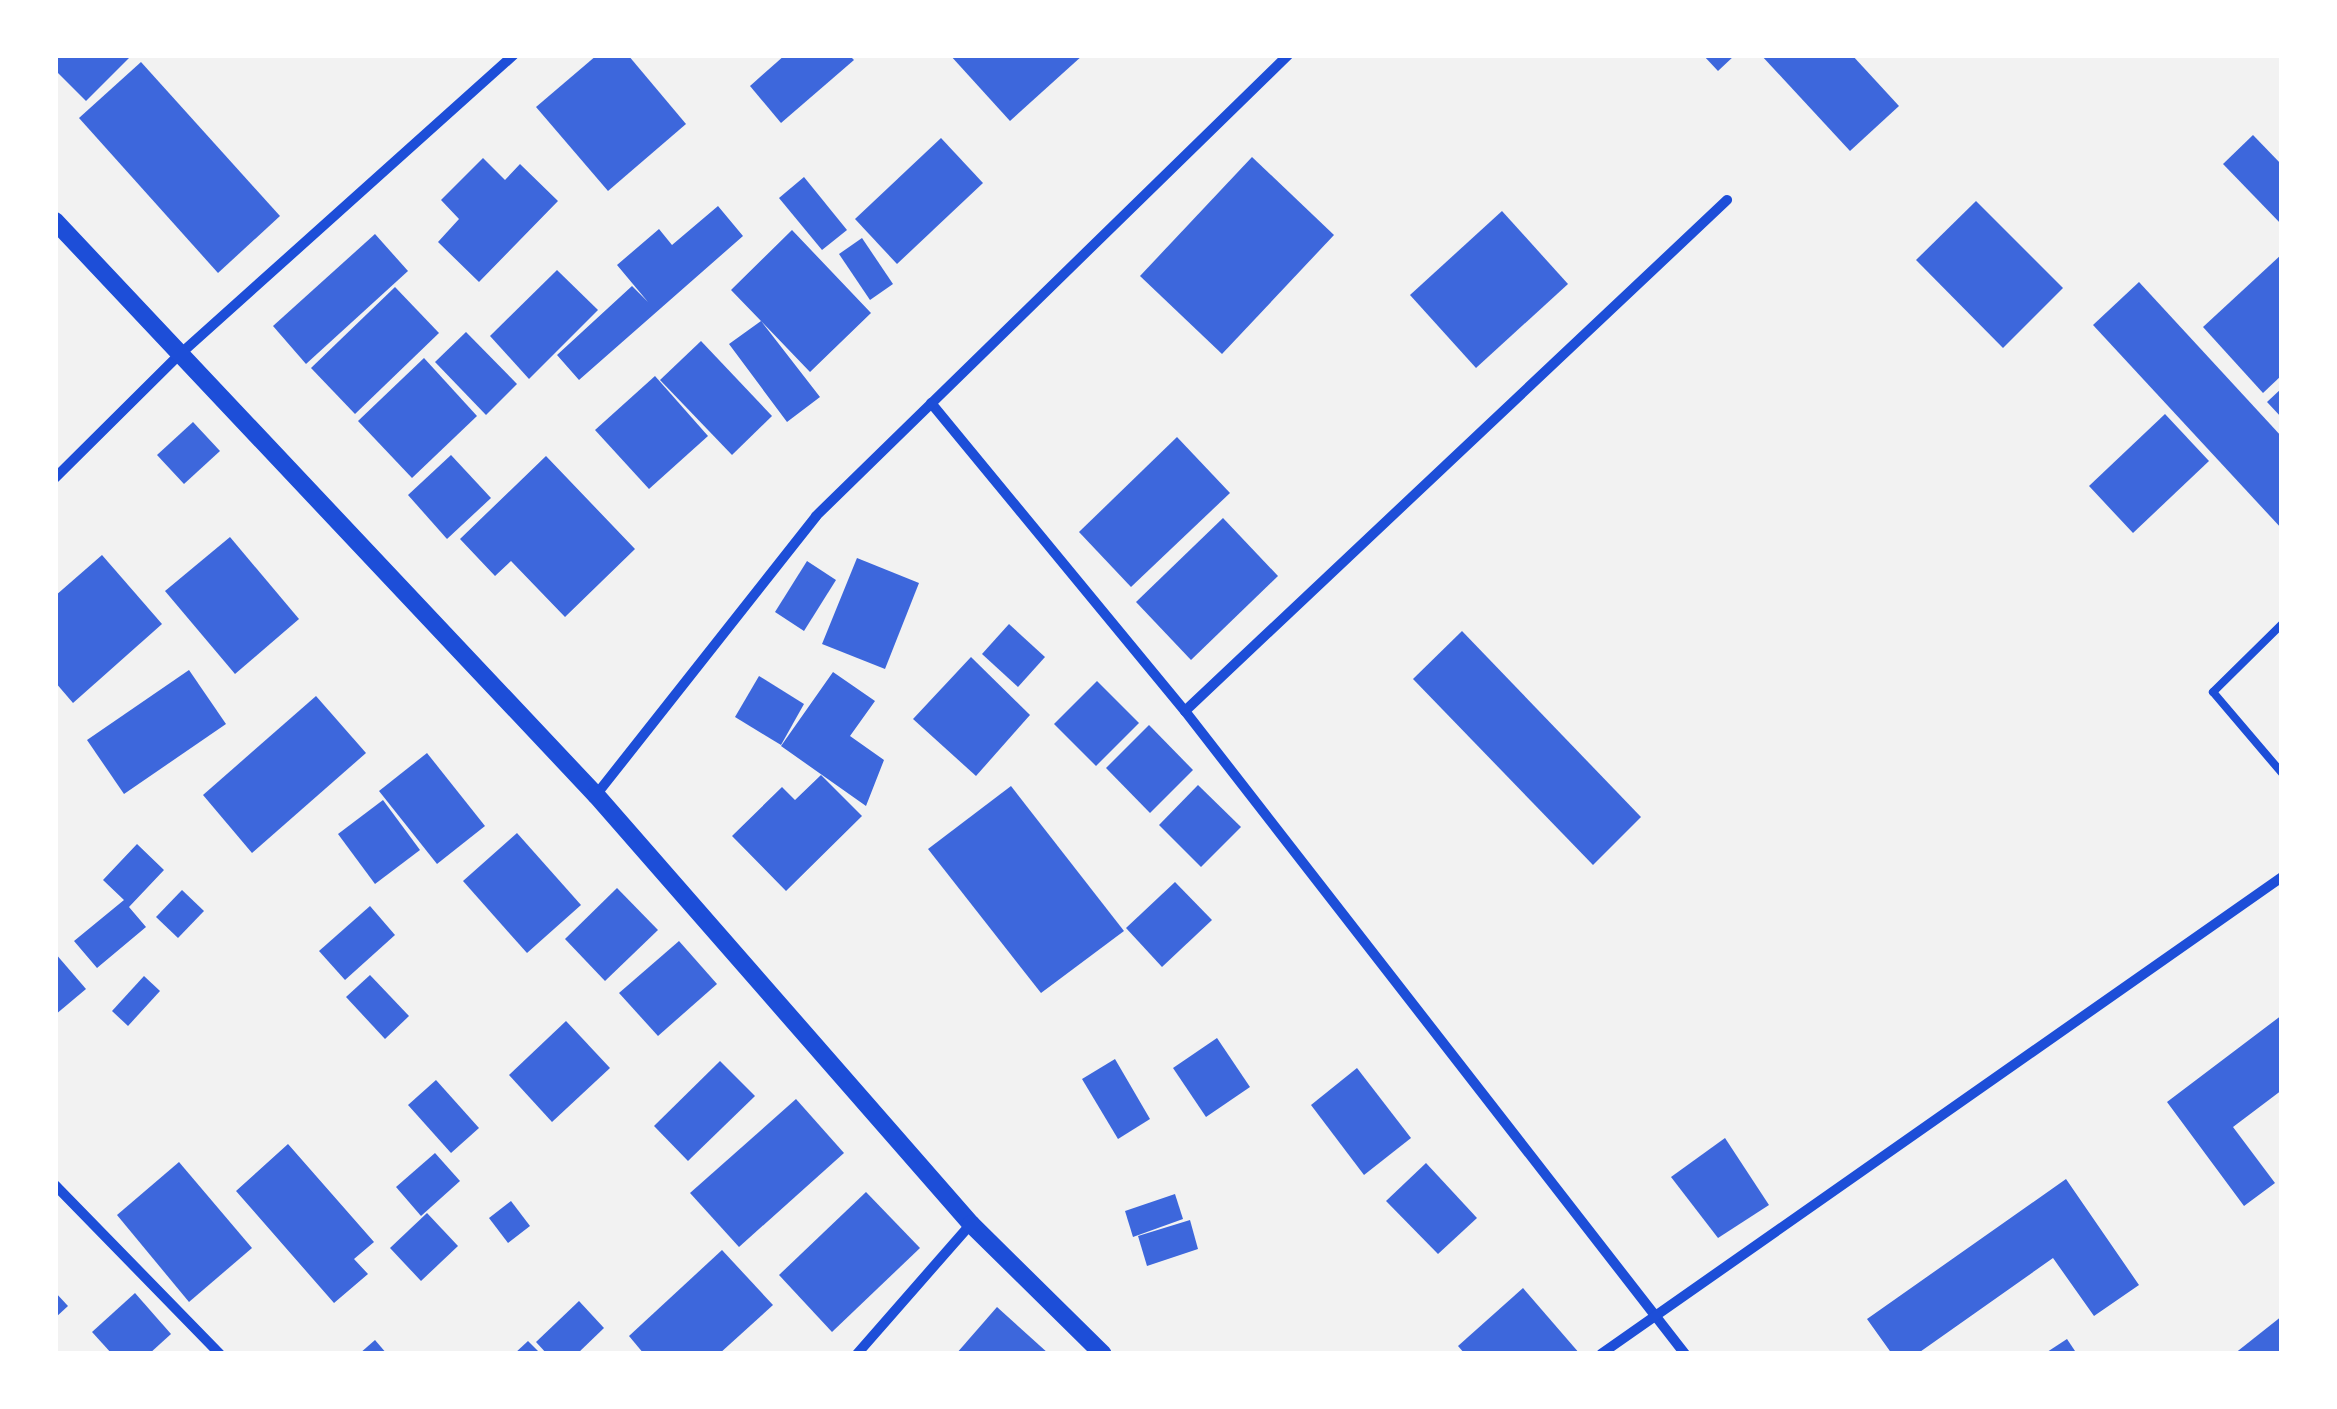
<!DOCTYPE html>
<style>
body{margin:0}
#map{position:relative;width:2337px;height:1409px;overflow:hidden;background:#f2f2f2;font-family:Poppins,sans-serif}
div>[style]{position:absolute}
.building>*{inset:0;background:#3d67dc}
.service>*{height:8px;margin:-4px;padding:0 4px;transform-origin:4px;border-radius:4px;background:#1d4ed8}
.minor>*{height:10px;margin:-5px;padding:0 5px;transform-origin:5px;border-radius:5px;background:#1d4ed8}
.tertiary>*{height:18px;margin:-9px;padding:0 9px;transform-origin:9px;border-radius:9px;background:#1d4ed8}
span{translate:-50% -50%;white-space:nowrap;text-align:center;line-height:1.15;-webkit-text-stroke:9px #fff;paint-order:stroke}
.frame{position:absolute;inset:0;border:58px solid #fff;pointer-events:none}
</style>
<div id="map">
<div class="building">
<i style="clip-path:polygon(55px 55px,132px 55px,86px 101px,55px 70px)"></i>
<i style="clip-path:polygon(597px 55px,628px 55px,686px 124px,608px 191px,536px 107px)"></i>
<i style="clip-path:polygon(785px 55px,849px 55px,854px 60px,781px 123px,750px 86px)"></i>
<i style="clip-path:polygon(950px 55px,1083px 55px,1010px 121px)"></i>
<i style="clip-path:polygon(1703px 55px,1735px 55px,1718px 71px)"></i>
<i style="clip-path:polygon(1761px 55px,1852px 55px,1899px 106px,1850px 151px)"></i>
<i style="clip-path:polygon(141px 62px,280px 216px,218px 273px,79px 118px)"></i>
<i style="clip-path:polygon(2253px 135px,2282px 165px,2282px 225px,2223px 164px)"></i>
<i style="clip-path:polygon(941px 138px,983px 183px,897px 264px,855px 219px)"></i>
<i style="clip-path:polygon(1252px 157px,1334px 235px,1222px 354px,1140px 276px)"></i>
<i style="clip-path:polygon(483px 158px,505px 180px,520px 164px,558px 201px,479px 282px,438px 242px,459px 219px,441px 200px)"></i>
<i style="clip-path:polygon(804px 177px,847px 230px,822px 250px,779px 198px)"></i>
<i style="clip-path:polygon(1976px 201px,2063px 288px,2003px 348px,1916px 260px)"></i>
<i style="clip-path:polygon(718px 206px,743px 236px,579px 380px,557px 355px,632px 286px,648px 302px,617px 265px,659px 229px,672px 245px)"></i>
<i style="clip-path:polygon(1502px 211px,1568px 284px,1476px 368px,1410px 295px)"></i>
<i style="clip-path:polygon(792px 230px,871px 313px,810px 372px,761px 321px,820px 397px,787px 422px,729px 344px,761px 321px,731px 290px)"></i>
<i style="clip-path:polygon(375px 234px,408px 271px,306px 364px,273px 326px)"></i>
<i style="clip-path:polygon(862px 238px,893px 284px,870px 300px,839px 254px)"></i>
<i style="clip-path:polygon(2282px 254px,2282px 375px,2263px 393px,2203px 327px)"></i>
<i style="clip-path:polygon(557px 270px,598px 310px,529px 379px,490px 336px)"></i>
<i style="clip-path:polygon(2139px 282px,2282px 437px,2282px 529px,2093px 325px)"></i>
<i style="clip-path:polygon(395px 287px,439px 333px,355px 414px,311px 368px)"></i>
<i style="clip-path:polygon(466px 332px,517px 384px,486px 415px,435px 362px)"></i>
<i style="clip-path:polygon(701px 341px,772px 416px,732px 455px,660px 380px)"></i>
<i style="clip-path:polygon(424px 358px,477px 416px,412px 478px,358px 421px)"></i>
<i style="clip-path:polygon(655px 376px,708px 436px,649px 489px,595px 430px)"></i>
<i style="clip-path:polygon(2282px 388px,2282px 418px,2267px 402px)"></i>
<i style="clip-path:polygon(2165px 414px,2209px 461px,2133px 533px,2089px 486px)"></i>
<i style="clip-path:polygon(193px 422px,220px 451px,184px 484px,157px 455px)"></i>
<i style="clip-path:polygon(1177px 437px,1230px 493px,1131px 587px,1079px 532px)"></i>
<i style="clip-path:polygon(451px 455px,491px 498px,447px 539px,408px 495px)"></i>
<i style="clip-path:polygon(546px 456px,635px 549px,565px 617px,511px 561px,495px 576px,460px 539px)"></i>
<i style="clip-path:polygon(1223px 518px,1278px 576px,1191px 660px,1136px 602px)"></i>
<i style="clip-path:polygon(230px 537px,299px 619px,235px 674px,165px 591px)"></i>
<i style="clip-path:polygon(102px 555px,162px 624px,73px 703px,55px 682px,55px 596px)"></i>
<i style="clip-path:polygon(857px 558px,919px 583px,885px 669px,822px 644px)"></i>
<i style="clip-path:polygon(807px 561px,836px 580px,804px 631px,775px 612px)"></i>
<i style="clip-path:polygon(1009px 624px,1045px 657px,1018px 687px,982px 654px)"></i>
<i style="clip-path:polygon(1462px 631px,1641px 817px,1593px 865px,1413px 679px)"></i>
<i style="clip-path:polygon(971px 657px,1030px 715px,976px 776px,913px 719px)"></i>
<i style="clip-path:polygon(189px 670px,226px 724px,124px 794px,87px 740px)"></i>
<i style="clip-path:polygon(833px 672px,875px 701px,850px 736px,884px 760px,866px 806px,781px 746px)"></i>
<i style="clip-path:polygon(759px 676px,804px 704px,781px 745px,735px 717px)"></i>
<i style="clip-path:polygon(1097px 681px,1139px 723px,1096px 766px,1054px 724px)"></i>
<i style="clip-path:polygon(316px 696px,366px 753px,252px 853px,203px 795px)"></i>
<i style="clip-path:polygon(1149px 725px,1193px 770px,1150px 813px,1106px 768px)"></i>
<i style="clip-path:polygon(427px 753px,485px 826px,437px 864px,379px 791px)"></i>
<i style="clip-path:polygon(821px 775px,862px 816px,786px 891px,732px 836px,782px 787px,795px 800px)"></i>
<i style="clip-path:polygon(1198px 785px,1241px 827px,1201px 867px,1159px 825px)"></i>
<i style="clip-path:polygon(1011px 786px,1124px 931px,1041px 993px,928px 849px)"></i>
<i style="clip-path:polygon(383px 800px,420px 850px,375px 884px,338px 834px)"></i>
<i style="clip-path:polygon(517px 833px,581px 905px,527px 953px,463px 881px)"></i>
<i style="clip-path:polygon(137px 844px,164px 870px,129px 907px,146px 927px,97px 968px,74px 941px,124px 900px,103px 880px)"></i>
<i style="clip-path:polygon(1175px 882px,1212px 920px,1162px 967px,1126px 928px)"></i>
<i style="clip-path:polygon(617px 888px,658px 930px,605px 981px,565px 939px)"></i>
<i style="clip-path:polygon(182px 890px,204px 911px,178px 938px,156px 917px)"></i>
<i style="clip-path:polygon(370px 906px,395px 935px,345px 980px,319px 951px)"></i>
<i style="clip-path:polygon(679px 941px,717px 984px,658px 1036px,619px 993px)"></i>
<i style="clip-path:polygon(55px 953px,86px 989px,55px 1015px)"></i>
<i style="clip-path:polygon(370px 975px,409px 1016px,385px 1039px,346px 997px)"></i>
<i style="clip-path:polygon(144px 976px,160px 991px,128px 1026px,112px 1011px)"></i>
<i style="clip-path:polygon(2282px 1015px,2282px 1090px,2233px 1127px,2275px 1183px,2244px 1206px,2167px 1102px)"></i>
<i style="clip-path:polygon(566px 1021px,610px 1068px,552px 1122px,509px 1075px)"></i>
<i style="clip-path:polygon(1217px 1038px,1250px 1087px,1206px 1117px,1173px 1068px)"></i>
<i style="clip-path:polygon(1115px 1059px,1150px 1119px,1118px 1139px,1082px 1079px)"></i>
<i style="clip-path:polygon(720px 1061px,755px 1096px,688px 1161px,654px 1126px)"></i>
<i style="clip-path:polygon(1357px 1068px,1411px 1138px,1364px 1175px,1311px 1105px)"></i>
<i style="clip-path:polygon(436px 1080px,479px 1128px,451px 1153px,408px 1105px)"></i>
<i style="clip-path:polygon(796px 1099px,844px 1153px,739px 1247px,690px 1193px)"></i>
<i style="clip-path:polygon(1725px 1138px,1769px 1205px,1718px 1238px,1671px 1177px)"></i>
<i style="clip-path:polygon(288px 1144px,374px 1242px,354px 1259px,368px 1274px,334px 1303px,236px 1191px)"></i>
<i style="clip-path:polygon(435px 1153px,460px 1181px,421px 1216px,396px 1187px)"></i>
<i style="clip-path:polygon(179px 1162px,252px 1248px,189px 1302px,117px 1215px)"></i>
<i style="clip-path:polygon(1426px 1163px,1477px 1218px,1438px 1254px,1386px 1201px)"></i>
<i style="clip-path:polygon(2066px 1179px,2139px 1285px,2094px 1316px,2053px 1258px,1917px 1354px,1892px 1354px,1867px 1319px)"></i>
<i style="clip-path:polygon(866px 1192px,920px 1248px,832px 1332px,779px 1275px)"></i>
<i style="clip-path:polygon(1175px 1194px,1183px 1219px,1133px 1237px,1125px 1211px)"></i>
<i style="clip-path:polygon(511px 1201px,530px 1226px,508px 1243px,489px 1218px)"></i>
<i style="clip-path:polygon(427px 1213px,458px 1246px,421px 1281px,390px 1248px)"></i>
<i style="clip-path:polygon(1190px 1220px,1198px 1249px,1147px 1266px,1138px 1236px)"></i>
<i style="clip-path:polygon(722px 1250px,773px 1305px,719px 1354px,644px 1354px,629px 1336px)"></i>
<i style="clip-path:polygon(1523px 1288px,1580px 1354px,1465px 1354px,1458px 1346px)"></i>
<i style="clip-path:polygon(55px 1292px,68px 1306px,55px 1318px)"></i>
<i style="clip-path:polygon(135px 1293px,171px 1334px,149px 1354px,112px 1354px,92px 1332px)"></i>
<i style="clip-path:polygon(579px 1301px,604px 1328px,577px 1354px,547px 1354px,536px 1342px)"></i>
<i style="clip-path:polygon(997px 1307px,1049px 1354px,956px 1354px)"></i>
<i style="clip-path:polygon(2282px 1316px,2282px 1354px,2234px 1354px)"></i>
<i style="clip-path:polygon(2067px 1339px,2077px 1354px,2044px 1354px)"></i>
<i style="clip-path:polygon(375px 1340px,387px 1354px,359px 1354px)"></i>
<i style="clip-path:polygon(528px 1341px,541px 1354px,514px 1354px)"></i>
</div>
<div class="service">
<i style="left:2282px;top:624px;width:97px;rotate:135.4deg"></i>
<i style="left:2213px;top:692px;width:106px;rotate:49.6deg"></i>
</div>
<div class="minor">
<i style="left:931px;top:403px;width:399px;rotate:50.5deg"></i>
<i style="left:1185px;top:711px;width:815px;rotate:52.13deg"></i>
<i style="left:55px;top:478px;width:173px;rotate:-44.8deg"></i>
<i style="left:178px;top:356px;width:451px;rotate:-41.9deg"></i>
<i style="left:1185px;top:711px;width:745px;rotate:-43.31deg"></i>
<i style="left:596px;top:795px;width:355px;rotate:-51.7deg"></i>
<i style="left:816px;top:516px;width:660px;rotate:-44.32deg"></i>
<i style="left:55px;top:1185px;width:236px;rotate:45.7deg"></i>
<i style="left:857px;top:1354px;width:173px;rotate:-48.8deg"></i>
<i style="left:1601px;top:1354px;width:831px;rotate:-35.01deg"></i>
</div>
<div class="tertiary">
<i style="left:55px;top:221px;width:789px;rotate:46.7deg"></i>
<i style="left:596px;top:795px;width:570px;rotate:48.84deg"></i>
<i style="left:971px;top:1224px;width:185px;rotate:44.6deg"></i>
</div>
<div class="frame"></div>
</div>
